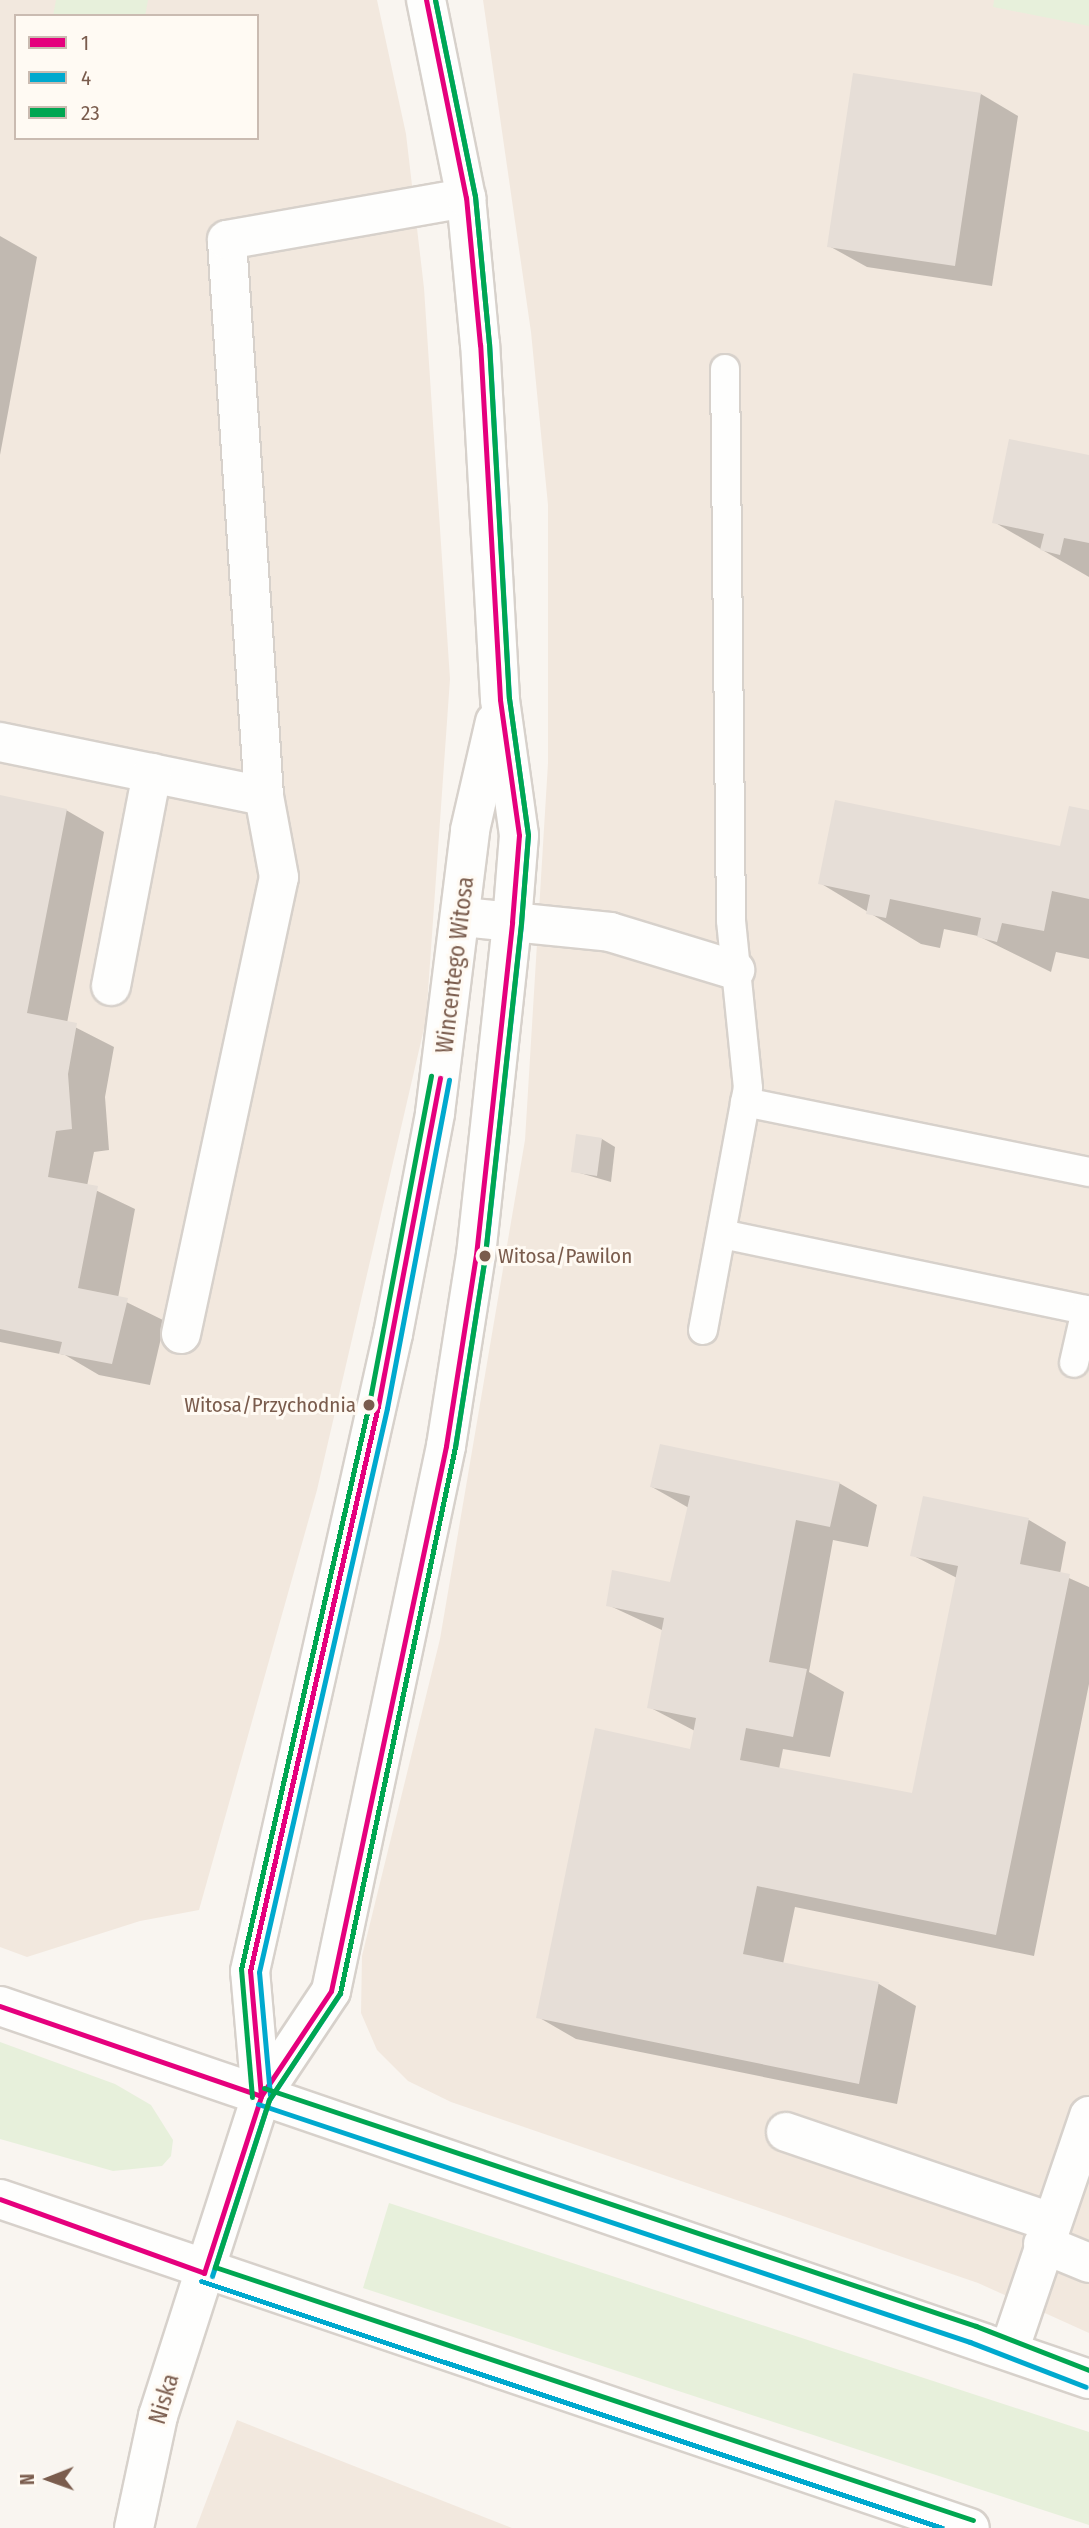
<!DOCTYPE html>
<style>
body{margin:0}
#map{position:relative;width:1089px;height:2528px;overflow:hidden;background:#f9f5f0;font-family:"Fira Sans Condensed",sans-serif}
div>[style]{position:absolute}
.residential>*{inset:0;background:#f2e8de}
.green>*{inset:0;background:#e7f0db}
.shadow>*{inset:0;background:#0003}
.building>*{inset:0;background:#e6ded7}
.roads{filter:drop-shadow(2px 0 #d7d1cb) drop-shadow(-2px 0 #d7d1cb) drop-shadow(0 2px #d7d1cb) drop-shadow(0 -2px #d7d1cb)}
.lane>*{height:28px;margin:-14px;padding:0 14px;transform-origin:14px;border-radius:14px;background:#fefefd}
.street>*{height:38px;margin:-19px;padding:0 19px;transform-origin:19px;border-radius:19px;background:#fefefd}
.secondary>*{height:38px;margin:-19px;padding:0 19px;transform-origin:19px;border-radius:19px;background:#fefefd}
.bus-1>*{height:5px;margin:-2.5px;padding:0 2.5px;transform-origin:2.5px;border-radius:2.5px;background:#e5007d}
.bus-2>*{height:5px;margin:-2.5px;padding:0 2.5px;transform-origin:2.5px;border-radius:2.5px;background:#00a9ce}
.bus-3>*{height:5px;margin:-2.5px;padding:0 2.5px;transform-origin:2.5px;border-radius:2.5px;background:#00a651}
.dots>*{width:19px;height:19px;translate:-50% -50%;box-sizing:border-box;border:4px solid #fffaf3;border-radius:50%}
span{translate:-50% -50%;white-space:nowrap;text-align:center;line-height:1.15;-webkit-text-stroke:6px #fffaf3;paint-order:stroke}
.bus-label{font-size:21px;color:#7a5c4d}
.left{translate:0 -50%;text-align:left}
.right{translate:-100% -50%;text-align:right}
.street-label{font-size:23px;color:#7a5c4d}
.legend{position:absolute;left:14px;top:14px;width:245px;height:126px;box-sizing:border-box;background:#fffaf3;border:2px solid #cabbb1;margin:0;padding:9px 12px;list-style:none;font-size:21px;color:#7a5c4d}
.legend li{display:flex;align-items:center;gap:14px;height:35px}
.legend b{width:35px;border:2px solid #cabbb1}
.north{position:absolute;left:14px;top:2444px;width:70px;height:70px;-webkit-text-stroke:5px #fffaf3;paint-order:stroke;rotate:269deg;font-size:19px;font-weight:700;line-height:28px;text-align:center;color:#7a5c4d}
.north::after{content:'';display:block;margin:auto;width:24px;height:32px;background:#7a5c4d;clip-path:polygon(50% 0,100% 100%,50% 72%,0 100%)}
</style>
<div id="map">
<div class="residential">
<i style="clip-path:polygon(evenodd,0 0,377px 0,406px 134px,424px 288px,450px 679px,426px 1020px,317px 1490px,199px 1910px,140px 1921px,27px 1957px,0 1947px,0 0,16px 16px,257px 16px,257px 138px,16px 138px,16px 16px)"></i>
<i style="clip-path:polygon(483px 0,1089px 0,1089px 2333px,978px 2283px,451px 2102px,408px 2081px,377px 2050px,361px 2013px,362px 1956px,440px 1639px,525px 1140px,548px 763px,548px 505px,531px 332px)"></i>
<i style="clip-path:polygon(237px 2420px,512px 2528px,196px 2528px)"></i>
</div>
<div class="green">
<i style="clip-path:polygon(56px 0,148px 0,145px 16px,53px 16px)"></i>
<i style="clip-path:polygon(994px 0,1089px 0,1089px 26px,993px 7px)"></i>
<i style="clip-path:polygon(0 2042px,115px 2084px,151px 2105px,173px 2140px,171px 2156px,162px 2166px,113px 2171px,0 2139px)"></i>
<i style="clip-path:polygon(389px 2203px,1089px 2432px,1089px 2525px,363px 2288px)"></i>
</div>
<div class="shadow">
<i style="clip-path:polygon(981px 94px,1018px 116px,992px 286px,867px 267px,829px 246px)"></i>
<i style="clip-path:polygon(0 236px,37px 257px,0 455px)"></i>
<i style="clip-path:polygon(1089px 457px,1089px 577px,994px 522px)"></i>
<i style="clip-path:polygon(0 797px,66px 810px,104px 832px,67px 1023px,114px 1047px,105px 1097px,109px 1150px,94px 1152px,87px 1186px,135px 1209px,118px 1298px,165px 1321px,150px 1385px,99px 1375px,65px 1355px,0 1342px)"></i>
<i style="clip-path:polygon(1089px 812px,1089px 959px,1056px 952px,1051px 972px,978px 936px,944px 929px,940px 948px,921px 944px,820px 883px,1061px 848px)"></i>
<i style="clip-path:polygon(602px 1139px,615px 1147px,611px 1182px,573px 1171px)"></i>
<i style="clip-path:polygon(839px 1483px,877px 1505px,868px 1547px,833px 1540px,809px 1672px,844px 1692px,830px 1757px,783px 1749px,779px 1769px,914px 1795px,957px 1578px,912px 1555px,1029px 1520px,1066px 1542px,1060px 1574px,1089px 1587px,1089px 1684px,1034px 1956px,795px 1907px,783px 1964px,879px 1984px,916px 2006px,897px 2104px,576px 2039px,538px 2017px,691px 1751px,695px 1731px,649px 1707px,664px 1631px,608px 1605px,672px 1584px,689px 1508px,652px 1487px)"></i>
</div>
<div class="building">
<i style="clip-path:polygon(853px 73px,981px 93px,955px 266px,827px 247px)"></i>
<i style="clip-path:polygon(1009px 439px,1089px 455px,1089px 543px,1064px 538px,1060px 555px,1040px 550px,1044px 534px,992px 523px)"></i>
<i style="clip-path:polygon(0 795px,67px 809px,27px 1013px,77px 1023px,68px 1074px,72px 1129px,56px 1131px,48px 1177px,98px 1186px,78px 1288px,128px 1298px,112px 1364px,59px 1354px,62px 1342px,0 1329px)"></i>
<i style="clip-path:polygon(835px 800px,1060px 846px,1069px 806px,1089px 810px,1089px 899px,1052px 891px,1044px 931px,1002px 923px,997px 942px,977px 937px,981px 918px,890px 899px,886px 918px,866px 914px,870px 895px,818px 884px)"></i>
<i style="clip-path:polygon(576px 1134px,602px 1138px,597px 1176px,571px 1172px)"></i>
<i style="clip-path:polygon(660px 1444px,840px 1482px,830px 1527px,796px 1520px,769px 1662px,807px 1669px,793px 1737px,746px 1728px,740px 1760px,912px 1793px,958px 1566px,910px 1556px,923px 1496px,1029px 1518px,1020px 1564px,1070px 1574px,996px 1935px,757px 1886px,743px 1954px,879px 1982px,859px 2084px,536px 2018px,595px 1728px,690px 1749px,696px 1718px,647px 1708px,664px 1618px,606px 1606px,612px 1570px,670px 1582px,690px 1496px,650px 1487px)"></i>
</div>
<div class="roads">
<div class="lane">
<i style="left:745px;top:1102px;width:351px;rotate:11.5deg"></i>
<i style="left:722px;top:1234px;width:372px;rotate:11.8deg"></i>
<i style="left:1086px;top:1310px;width:54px;rotate:102.8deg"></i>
<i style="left:703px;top:1330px;width:246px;rotate:-79.5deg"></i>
<i style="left:748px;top:1088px;width:169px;rotate:-95.8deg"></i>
<i style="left:731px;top:920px;width:551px;rotate:-90.62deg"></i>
</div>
<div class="street">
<i style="left:0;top:742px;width:269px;rotate:11.6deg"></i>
<i style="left:264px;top:796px;width:557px;rotate:-93.81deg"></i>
<i style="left:227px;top:240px;width:243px;rotate:-10deg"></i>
<i style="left:463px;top:917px;width:148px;rotate:5.8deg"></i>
<i style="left:610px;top:932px;width:131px;rotate:16.9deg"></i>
<i style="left:111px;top:986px;width:217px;rotate:-79.1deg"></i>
<i style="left:181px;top:1334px;width:467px;rotate:-77.9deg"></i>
<i style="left:279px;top:877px;width:82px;rotate:-100.5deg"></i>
<i style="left:786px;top:2132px;width:279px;rotate:18.8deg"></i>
<i style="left:1043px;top:2244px;width:50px;rotate:22.4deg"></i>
<i style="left:1010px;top:2348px;width:245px;rotate:-71.2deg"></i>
<i style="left:134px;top:2528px;width:115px;rotate:-77.9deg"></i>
<i style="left:158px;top:2416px;width:150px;rotate:-72.2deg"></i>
</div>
<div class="secondary">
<i style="left:0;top:2006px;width:1151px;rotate:18.91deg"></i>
<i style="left:261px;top:2096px;width:125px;rotate:-95deg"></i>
<i style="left:250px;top:1971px;width:653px;rotate:-77.35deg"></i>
<i style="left:393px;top:1334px;width:225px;rotate:-79.2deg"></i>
<i style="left:435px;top:1113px;width:285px;rotate:-82.9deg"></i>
<i style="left:470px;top:830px;width:111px;rotate:-77deg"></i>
<i style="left:0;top:2199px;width:1024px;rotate:18.74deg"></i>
<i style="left:204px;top:2273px;width:186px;rotate:-72.1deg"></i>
<i style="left:261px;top:2096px;width:126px;rotate:-56.3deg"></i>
<i style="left:331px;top:1991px;width:557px;rotate:-78.08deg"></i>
<i style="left:446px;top:1446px;width:193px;rotate:-81.1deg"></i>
<i style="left:476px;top:1255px;width:335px;rotate:-83.8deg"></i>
<i style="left:512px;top:922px;width:87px;rotate:-85.4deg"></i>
<i style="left:519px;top:835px;width:137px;rotate:-98deg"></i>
<i style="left:500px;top:699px;width:355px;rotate:-93.2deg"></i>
<i style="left:480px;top:345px;width:148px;rotate:-95.4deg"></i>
<i style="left:466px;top:198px;width:202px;rotate:-101.4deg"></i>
</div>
</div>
<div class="bus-1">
<i style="left:0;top:2006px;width:276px;rotate:19deg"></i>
<i style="left:261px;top:2096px;width:125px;rotate:-95deg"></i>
<i style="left:250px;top:1971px;width:579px;rotate:-77.24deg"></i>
<i style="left:378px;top:1406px;width:334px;rotate:-79.3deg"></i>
<i style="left:0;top:2199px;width:217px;rotate:19.9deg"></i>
<i style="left:204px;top:2273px;width:186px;rotate:-72.1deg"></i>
<i style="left:261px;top:2096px;width:126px;rotate:-56.3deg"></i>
<i style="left:331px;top:1991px;width:557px;rotate:-78.08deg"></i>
<i style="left:446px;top:1446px;width:193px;rotate:-81.1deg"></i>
<i style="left:476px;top:1255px;width:335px;rotate:-83.8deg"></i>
<i style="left:512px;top:922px;width:87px;rotate:-85.4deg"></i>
<i style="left:519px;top:835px;width:137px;rotate:-98deg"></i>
<i style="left:500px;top:699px;width:355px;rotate:-93.2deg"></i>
<i style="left:480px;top:345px;width:148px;rotate:-95.4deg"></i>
<i style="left:466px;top:198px;width:202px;rotate:-101.4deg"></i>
</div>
<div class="bus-2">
<i style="left:270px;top:2095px;width:123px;rotate:-95.1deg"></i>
<i style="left:259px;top:1972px;width:578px;rotate:-77.21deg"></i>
<i style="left:387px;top:1408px;width:334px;rotate:-79.3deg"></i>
<i style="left:258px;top:2104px;width:751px;rotate:18.48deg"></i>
<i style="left:970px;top:2342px;width:124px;rotate:21.2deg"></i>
<i style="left:212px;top:2276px;width:185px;rotate:-72.1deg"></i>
<i style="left:269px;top:2100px;width:128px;rotate:-56.4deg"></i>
<i style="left:340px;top:1993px;width:558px;rotate:-78.11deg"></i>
<i style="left:455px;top:1447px;width:193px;rotate:-81.1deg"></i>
<i style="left:485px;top:1256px;width:335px;rotate:-83.8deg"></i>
<i style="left:521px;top:923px;width:88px;rotate:-85.5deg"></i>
<i style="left:528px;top:835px;width:138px;rotate:-97.9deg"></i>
<i style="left:509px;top:698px;width:355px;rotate:-93.2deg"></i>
<i style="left:489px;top:344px;width:149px;rotate:-95.4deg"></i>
<i style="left:475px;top:196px;width:200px;rotate:-101.5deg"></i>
<i style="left:201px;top:2281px;width:781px;rotate:18.43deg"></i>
</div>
<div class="bus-3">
<i style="left:435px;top:0;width:200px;rotate:78.5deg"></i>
<i style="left:475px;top:196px;width:149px;rotate:84.6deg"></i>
<i style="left:489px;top:344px;width:355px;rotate:86.8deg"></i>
<i style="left:509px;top:698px;width:138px;rotate:82.1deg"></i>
<i style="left:528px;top:835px;width:88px;rotate:94.5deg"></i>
<i style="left:521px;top:923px;width:335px;rotate:96.2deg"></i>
<i style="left:485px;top:1256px;width:193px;rotate:98.9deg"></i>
<i style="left:455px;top:1447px;width:558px;rotate:101.89deg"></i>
<i style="left:340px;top:1993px;width:128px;rotate:123.6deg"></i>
<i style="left:269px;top:2100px;width:176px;rotate:107.9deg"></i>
<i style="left:215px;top:2267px;width:799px;rotate:18.46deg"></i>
<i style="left:264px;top:2088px;width:751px;rotate:18.48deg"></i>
<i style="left:976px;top:2326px;width:121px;rotate:21.3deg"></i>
<i style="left:252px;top:2097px;width:128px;rotate:-94.9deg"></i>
<i style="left:241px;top:1969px;width:579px;rotate:-77.24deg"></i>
<i style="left:369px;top:1404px;width:334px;rotate:-79.3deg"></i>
</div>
<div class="dots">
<i style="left:485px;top:1256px;background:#7a5c4d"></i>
<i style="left:369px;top:1405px;background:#7a5c4d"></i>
</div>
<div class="bus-label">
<span class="left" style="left:498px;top:1256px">Witosa/Pawilon</span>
<span class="right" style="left:356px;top:1405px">Witosa/Przychodnia</span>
</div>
<div class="street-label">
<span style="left:455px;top:965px;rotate:-83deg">Wincentego Witosa</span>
<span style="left:164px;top:2399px;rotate:-73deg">Niska</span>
</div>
<ul class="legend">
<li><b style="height:9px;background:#e5007d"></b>1</li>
<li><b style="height:9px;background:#00a9ce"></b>4</li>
<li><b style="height:9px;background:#00a651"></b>23</li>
</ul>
<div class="north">N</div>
</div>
